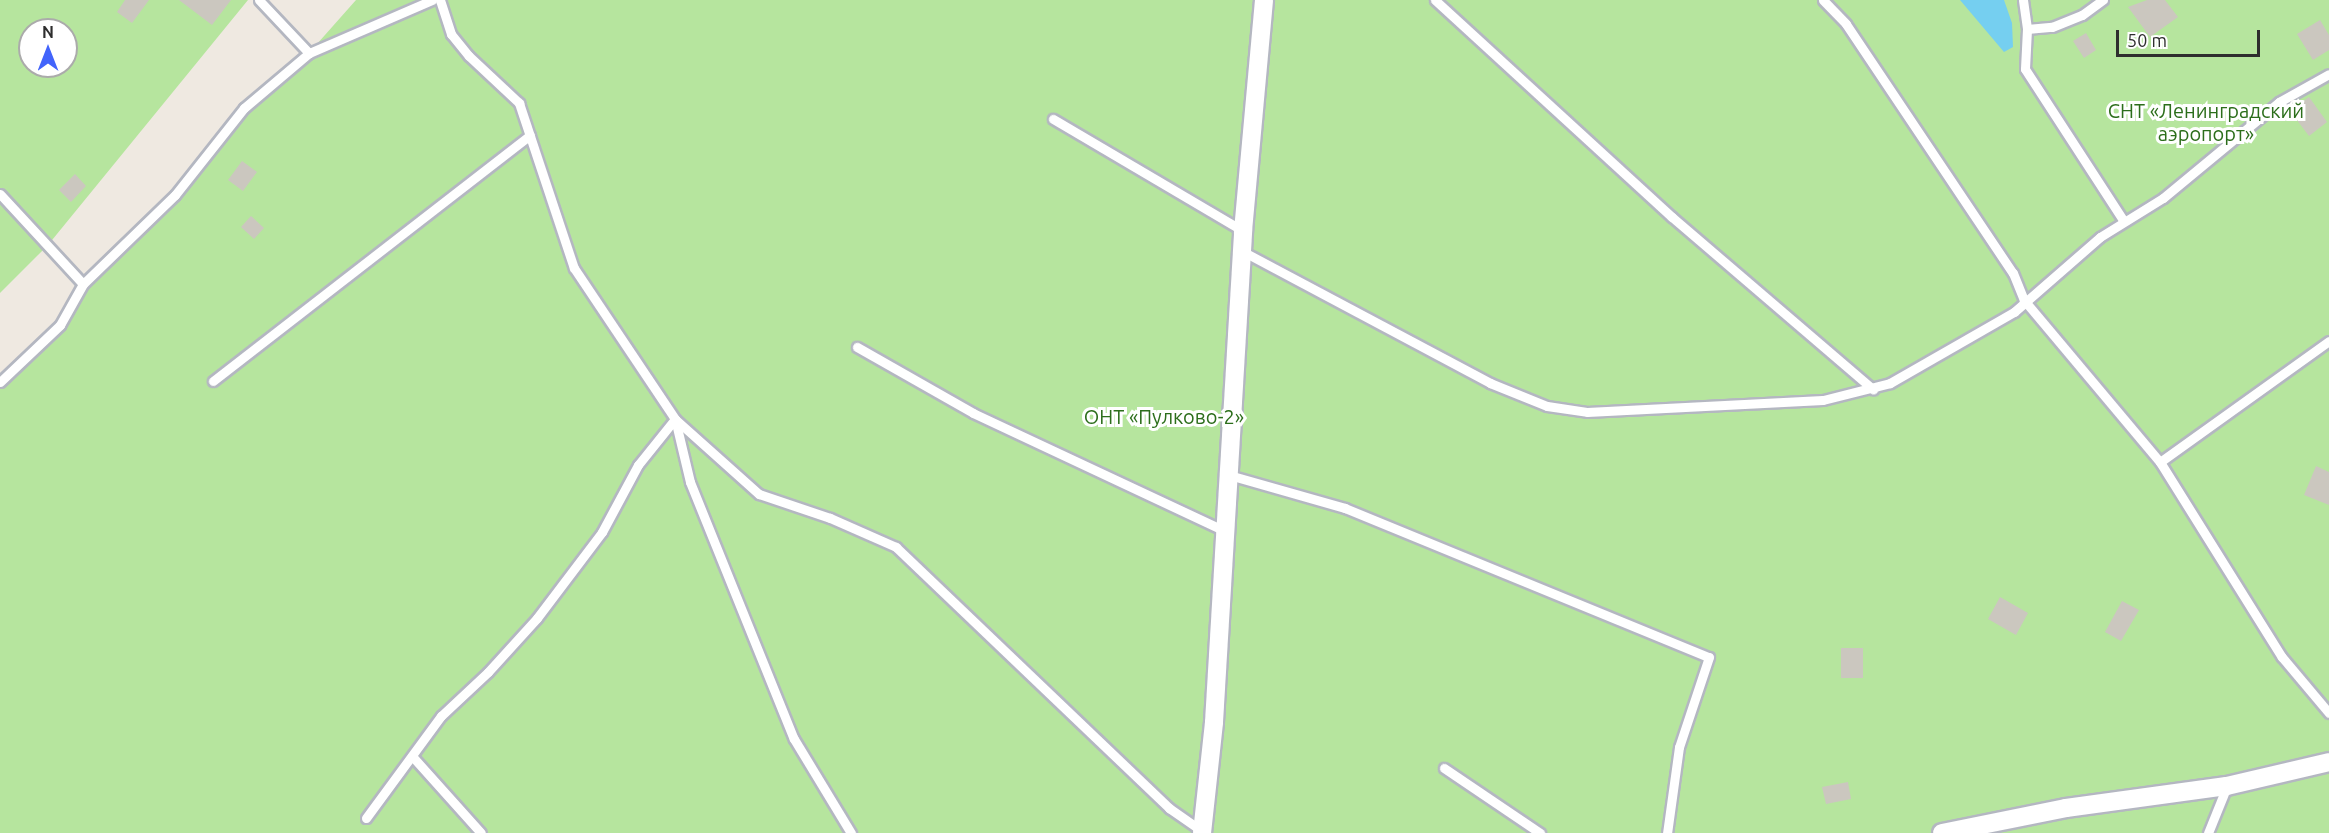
<!DOCTYPE html>
<meta charset="utf-8">
<style>
body{margin:0}
#map{position:relative;width:2329px;height:833px;overflow:hidden;background:#efe9e1;font-family:Ubuntu,sans-serif}
div>[style]{position:absolute}
.green>*{inset:0;background:#b6e59e}
.water>*{inset:0;background:#75cff0}
.building>*{inset:0;background:#cbc7bf}
.roads{filter:drop-shadow(2px 0 #b4b7c1) drop-shadow(-2px 0 #b4b7c1) drop-shadow(0 2px #b4b7c1) drop-shadow(0 -2px #b4b7c1)}
.service>*{height:9px;margin:-4.5px;padding:0 4.5px;transform-origin:4.5px;border-radius:4.5px;background:#fff}
.minor>*{height:18px;margin:-9px;padding:0 9px;transform-origin:9px;border-radius:9px;background:#fff}
span{translate:-50% -50%;white-space:nowrap;text-align:center;line-height:1.15;-webkit-text-stroke:6px #fff;paint-order:stroke}
.park-label{font-size:20px;color:#2c6e1b}
.north{position:absolute;left:18px;top:18px;width:60px;height:60px;box-sizing:border-box;background:#fff;border:2px solid #ababab;border-radius:50%;rotate:0deg;font-size:16px;font-weight:700;line-height:24px;text-align:center;color:#2e2e2e}
.north::after{content:'';display:block;margin:auto;width:21px;height:27px;background:#4264fb;clip-path:polygon(50% 0,100% 100%,50% 72%,0 100%)}
.scale{position:absolute;left:2116px;top:30px;width:144px;height:27px;box-sizing:border-box;border:3px solid #2e2e2e;border-top:0;padding-left:8px;font-size:18px;line-height:21px;white-space:nowrap;color:#2e2e2e;-webkit-text-stroke:4px #fff;paint-order:stroke}
</style>
<div id="map">
<div class="green">
<i style="clip-path:polygon(evenodd,0 0,248px 0,48px 245px,0 293px,0 0,30px 30px,66px 30px,66px 66px,30px 66px,30px 30px)"></i>
<i style="clip-path:polygon(356px 0,2329px 0,2329px 833px,0 833px,0 378px,60px 325px,83px 284px,175px 195px,244px 108px,309px 53px)"></i>
</div>
<div class="water">
<i style="clip-path:polygon(1960px 0,2004px 0,2012px 23px,2013px 47px,2004px 52px)"></i>
</div>
<div class="building">
<i style="clip-path:polygon(125px 0,149px 0,132px 23px,117px 12px)"></i>
<i style="clip-path:polygon(179px 0,231px 0,212px 25px)"></i>
<i style="clip-path:polygon(2147px 0,2165px 0,2178px 17px,2150px 37px,2128px 7px)"></i>
<i style="clip-path:polygon(2320px 20px,2329px 35px,2329px 50px,2313px 60px,2297px 34px)"></i>
<i style="clip-path:polygon(2086px 33px,2096px 50px,2084px 58px,2073px 41px)"></i>
<i style="clip-path:polygon(2309px 97px,2327px 122px,2309px 136px,2290px 111px)"></i>
<i style="clip-path:polygon(242px 161px,257px 172px,243px 191px,228px 180px)"></i>
<i style="clip-path:polygon(75px 174px,86px 186px,71px 202px,59px 190px)"></i>
<i style="clip-path:polygon(251px 216px,264px 228px,254px 239px,241px 227px)"></i>
<i style="clip-path:polygon(2316px 466px,2329px 472px,2329px 505px,2304px 495px)"></i>
<i style="clip-path:polygon(2000px 597px,2028px 613px,2016px 635px,1988px 619px)"></i>
<i style="clip-path:polygon(2122px 601px,2139px 610px,2121px 641px,2105px 632px)"></i>
<i style="clip-path:polygon(1841px 648px,1863px 648px,1863px 678px,1841px 678px)"></i>
<i style="clip-path:polygon(1848px 782px,1851px 799px,1826px 804px,1822px 787px)"></i>
</div>
<div class="roads">
<div class="service">
<i style="left:259px;top:0;width:73px;rotate:46.7deg"></i>
<i style="left:440px;top:0;width:36px;rotate:72deg"></i>
<i style="left:451px;top:34px;width:28px;rotate:51deg"></i>
<i style="left:469px;top:56px;width:69px;rotate:43.2deg"></i>
<i style="left:519px;top:103px;width:174px;rotate:71.6deg"></i>
<i style="left:574px;top:268px;width:182px;rotate:56.2deg"></i>
<i style="left:675px;top:419px;width:113px;rotate:41.8deg"></i>
<i style="left:759px;top:494px;width:75px;rotate:18.7deg"></i>
<i style="left:830px;top:518px;width:72px;rotate:23.7deg"></i>
<i style="left:896px;top:547px;width:378px;rotate:43.7deg"></i>
<i style="left:1169px;top:808px;width:40px;rotate:34.9deg"></i>
<i style="left:1435px;top:0;width:321px;rotate:42.5deg"></i>
<i style="left:1672px;top:217px;width:265px;rotate:40.6deg"></i>
<i style="left:1823px;top:0;width:33px;rotate:46deg"></i>
<i style="left:1846px;top:24px;width:300px;rotate:56.2deg"></i>
<i style="left:2013px;top:273px;width:29px;rotate:68deg"></i>
<i style="left:2024px;top:300px;width:212px;rotate:50deg"></i>
<i style="left:2160px;top:462px;width:230px;rotate:58deg"></i>
<i style="left:2282px;top:657px;width:73px;rotate:50deg"></i>
<i style="left:2023px;top:0;width:29px;rotate:82deg"></i>
<i style="left:2027px;top:29px;width:40px;rotate:92.9deg"></i>
<i style="left:2025px;top:69px;width:180px;rotate:57deg"></i>
<i style="left:2027px;top:29px;width:25px;rotate:-5deg"></i>
<i style="left:2052px;top:27px;width:32px;rotate:-22deg"></i>
<i style="left:2082px;top:15px;width:26px;rotate:-36deg"></i>
<i style="left:1053px;top:119px;width:221px;rotate:30.5deg"></i>
<i style="left:0;top:194px;width:122px;rotate:47.3deg"></i>
<i style="left:1242px;top:251px;width:281px;rotate:28deg"></i>
<i style="left:1490px;top:383px;width:61px;rotate:22deg"></i>
<i style="left:1547px;top:406px;width:40px;rotate:8.5deg"></i>
<i style="left:1587px;top:412px;width:236px;rotate:-2.9deg"></i>
<i style="left:1823px;top:400px;width:69px;rotate:-14.2deg"></i>
<i style="left:1890px;top:383px;width:143px;rotate:-29.8deg"></i>
<i style="left:2014px;top:312px;width:114px;rotate:-41.1deg"></i>
<i style="left:2100px;top:237px;width:74px;rotate:-31.8deg"></i>
<i style="left:2163px;top:198px;width:151px;rotate:-39.6deg"></i>
<i style="left:2279px;top:102px;width:57px;rotate:-29.2deg"></i>
<i style="left:857px;top:347px;width:133px;rotate:29.6deg"></i>
<i style="left:973px;top:413px;width:278px;rotate:25.1deg"></i>
<i style="left:213px;top:381px;width:401px;rotate:-37.8deg"></i>
<i style="left:0;top:382px;width:83px;rotate:-43.5deg"></i>
<i style="left:60px;top:325px;width:47px;rotate:-60.7deg"></i>
<i style="left:83px;top:284px;width:128px;rotate:-44.1deg"></i>
<i style="left:175px;top:195px;width:111px;rotate:-51.6deg"></i>
<i style="left:244px;top:108px;width:85px;rotate:-40.2deg"></i>
<i style="left:309px;top:53px;width:134px;rotate:-23.3deg"></i>
<i style="left:675px;top:419px;width:65px;rotate:76.6deg"></i>
<i style="left:690px;top:482px;width:277px;rotate:68deg"></i>
<i style="left:794px;top:739px;width:110px;rotate:58.8deg"></i>
<i style="left:2160px;top:462px;width:208px;rotate:-35.6deg"></i>
<i style="left:1229px;top:475px;width:121px;rotate:15.9deg"></i>
<i style="left:1345px;top:508px;width:393px;rotate:22.3deg"></i>
<i style="left:1709px;top:657px;width:95px;rotate:108.4deg"></i>
<i style="left:1679px;top:747px;width:87px;rotate:97.9deg"></i>
<i style="left:412px;top:756px;width:103px;rotate:48.1deg"></i>
<i style="left:1444px;top:768px;width:116px;rotate:34.1deg"></i>
<i style="left:366px;top:818px;width:127px;rotate:-53.7deg"></i>
<i style="left:441px;top:716px;width:64px;rotate:-43.1deg"></i>
<i style="left:488px;top:672px;width:73px;rotate:-47.8deg"></i>
<i style="left:537px;top:618px;width:108px;rotate:-52.9deg"></i>
<i style="left:602px;top:532px;width:76px;rotate:-61.8deg"></i>
<i style="left:638px;top:465px;width:59px;rotate:-51.2deg"></i>
<i style="left:2208px;top:833px;width:51px;rotate:-68deg"></i>
</div>
<div class="minor">
<i style="left:1202px;top:833px;width:112px;rotate:-83.8deg"></i>
<i style="left:1214px;top:722px;width:492px;rotate:-86.6deg"></i>
<i style="left:1243px;top:231px;width:232px;rotate:-84.8deg"></i>
<i style="left:1942px;top:833px;width:126px;rotate:-11.4deg"></i>
<i style="left:2066px;top:808px;width:162px;rotate:-7.8deg"></i>
<i style="left:2227px;top:786px;width:105px;rotate:-13.2deg"></i>
</div>
</div>
<div class="park-label">
<span style="left:2206px;top:122px">СНТ «Ленинградский<br>аэропорт»</span>
<span style="left:1164px;top:416px">ОНТ «Пулково-2»</span>
</div>
<div class="north">N</div>
<div class="scale">50 m</div>
</div>
